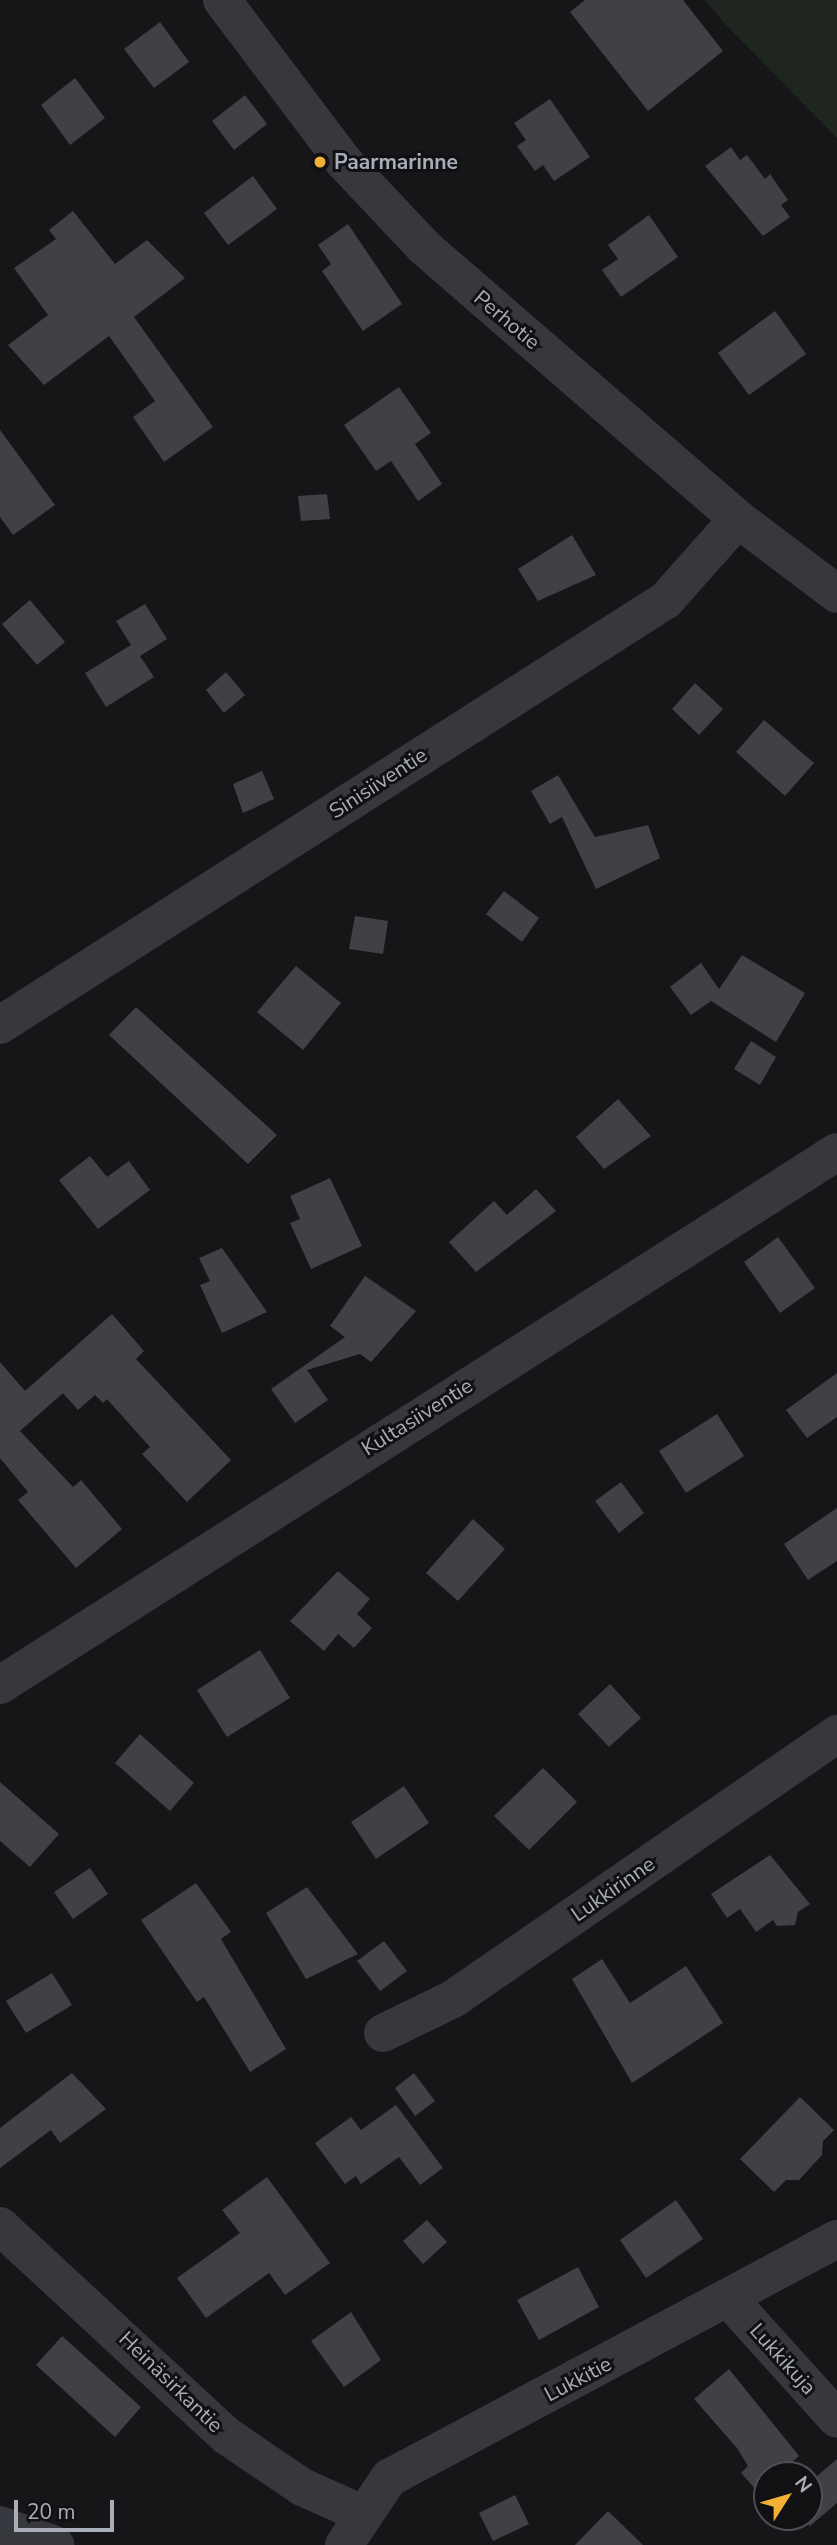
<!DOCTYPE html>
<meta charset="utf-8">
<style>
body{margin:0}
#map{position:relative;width:837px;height:2545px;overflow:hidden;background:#161618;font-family:"Nunito Sans",sans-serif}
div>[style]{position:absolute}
.green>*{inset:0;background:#1e261f}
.building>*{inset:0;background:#404145}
.minor>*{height:38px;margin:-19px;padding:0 19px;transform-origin:19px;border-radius:19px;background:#37383d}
.dots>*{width:19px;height:19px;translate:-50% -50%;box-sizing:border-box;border:4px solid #111113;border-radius:50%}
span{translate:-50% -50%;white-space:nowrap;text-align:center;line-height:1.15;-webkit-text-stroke:6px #111113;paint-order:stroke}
.poi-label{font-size:21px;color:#a8adb8;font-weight:700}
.left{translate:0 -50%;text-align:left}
.street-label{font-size:21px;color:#a8adb8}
.north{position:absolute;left:753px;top:2461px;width:70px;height:70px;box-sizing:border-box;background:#111113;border:2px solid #4d4f55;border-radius:50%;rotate:53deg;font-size:19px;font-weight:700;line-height:28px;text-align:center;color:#a8adb8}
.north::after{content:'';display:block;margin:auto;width:24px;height:32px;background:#f2b134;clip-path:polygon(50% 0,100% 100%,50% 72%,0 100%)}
.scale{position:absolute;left:14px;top:2500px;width:100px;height:32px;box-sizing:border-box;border:4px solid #a8adb8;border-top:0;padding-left:9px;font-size:21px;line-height:24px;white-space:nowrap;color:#a8adb8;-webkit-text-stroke:5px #111113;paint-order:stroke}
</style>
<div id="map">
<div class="green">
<i style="clip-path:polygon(705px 0,837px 0,837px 138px,726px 25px)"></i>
</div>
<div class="building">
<i style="clip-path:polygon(585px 0,683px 0,723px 51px,648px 111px,570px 12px)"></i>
<i style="clip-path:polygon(160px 22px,189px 62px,154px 88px,124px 49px)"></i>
<i style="clip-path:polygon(75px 78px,105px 118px,70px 145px,41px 105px)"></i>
<i style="clip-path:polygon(245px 95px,267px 124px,234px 150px,212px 121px)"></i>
<i style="clip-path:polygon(550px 99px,590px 157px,554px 181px,543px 165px,535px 171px,517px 146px,526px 140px,514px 123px)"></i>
<i style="clip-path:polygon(731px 147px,740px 160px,747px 155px,765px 179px,770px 174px,788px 200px,781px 205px,790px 217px,763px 236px,705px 166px)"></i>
<i style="clip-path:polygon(253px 176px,277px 209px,228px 245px,204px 213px)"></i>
<i style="clip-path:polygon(73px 211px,115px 264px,147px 240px,185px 278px,134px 317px,213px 427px,164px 462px,133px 417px,155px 401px,109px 336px,44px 385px,8px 345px,48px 315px,14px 268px,56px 239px,49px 230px)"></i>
<i style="clip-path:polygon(649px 215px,678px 257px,621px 297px,602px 270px,618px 259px,608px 245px)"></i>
<i style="clip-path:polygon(348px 224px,402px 304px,363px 331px,322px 271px,331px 264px,318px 245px)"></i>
<i style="clip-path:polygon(775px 311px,806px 354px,749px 395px,718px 353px)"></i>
<i style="clip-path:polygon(399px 387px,431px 433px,415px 444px,442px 484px,418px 501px,391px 461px,376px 471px,344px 425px)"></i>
<i style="clip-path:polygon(0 430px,55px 505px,13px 535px,0 517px)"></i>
<i style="clip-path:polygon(327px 494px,330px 519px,301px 521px,298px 496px)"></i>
<i style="clip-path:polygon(572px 535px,596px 575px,538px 601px,518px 569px)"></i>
<i style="clip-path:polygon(30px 600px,65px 642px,37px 665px,2px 624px)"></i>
<i style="clip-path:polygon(145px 604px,167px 639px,140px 656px,154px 677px,106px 707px,85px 673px,131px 645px,116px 621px)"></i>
<i style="clip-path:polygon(226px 672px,245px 695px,224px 713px,206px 690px)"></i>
<i style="clip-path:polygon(695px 683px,723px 709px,699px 735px,672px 709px)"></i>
<i style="clip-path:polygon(764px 720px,814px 763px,785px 796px,736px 752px)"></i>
<i style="clip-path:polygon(262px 771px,274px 799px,243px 813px,233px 784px)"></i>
<i style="clip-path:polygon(558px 775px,595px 837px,648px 825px,660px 858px,596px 889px,562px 817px,550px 824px,531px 791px)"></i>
<i style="clip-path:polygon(504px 891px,539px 918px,522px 942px,486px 914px)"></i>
<i style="clip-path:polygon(355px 916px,388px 921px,383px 954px,349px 949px)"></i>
<i style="clip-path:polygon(742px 955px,805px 993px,776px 1042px,711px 1001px,691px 1015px,670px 987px,701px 963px,719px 989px)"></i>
<i style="clip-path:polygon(296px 966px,341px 1003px,303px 1050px,257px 1012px)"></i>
<i style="clip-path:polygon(136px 1007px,277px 1135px,248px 1164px,109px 1035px)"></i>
<i style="clip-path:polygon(751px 1041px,776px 1057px,760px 1085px,734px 1069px)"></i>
<i style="clip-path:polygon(618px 1099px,651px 1136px,604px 1169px,576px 1137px)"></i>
<i style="clip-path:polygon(90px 1156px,107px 1177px,129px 1161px,150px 1190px,98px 1229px,59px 1180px)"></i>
<i style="clip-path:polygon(330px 1178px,362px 1246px,311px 1269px,290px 1223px,300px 1219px,290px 1196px)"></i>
<i style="clip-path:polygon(536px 1189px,556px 1211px,476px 1272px,449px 1242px,494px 1201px,507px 1215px)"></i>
<i style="clip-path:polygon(778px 1237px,815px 1288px,780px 1313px,744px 1262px)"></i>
<i style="clip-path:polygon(222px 1248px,267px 1312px,222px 1333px,200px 1285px,210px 1281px,199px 1258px)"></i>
<i style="clip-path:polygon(365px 1276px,416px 1311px,371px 1362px,360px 1354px,307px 1370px,328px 1400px,295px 1423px,271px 1389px,345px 1337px,330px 1326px)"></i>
<i style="clip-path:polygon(112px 1314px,144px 1351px,136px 1359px,231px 1460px,187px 1502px,142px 1454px,150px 1447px,107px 1399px,103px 1403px,95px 1395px,78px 1410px,63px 1393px,20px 1431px,73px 1487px,81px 1480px,122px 1529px,76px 1568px,18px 1500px,28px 1492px,0 1458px,0 1362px,25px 1391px)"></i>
<i style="clip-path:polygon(837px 1373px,837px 1417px,807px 1438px,786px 1410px)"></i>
<i style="clip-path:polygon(717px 1414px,744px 1456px,686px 1493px,659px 1451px)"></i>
<i style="clip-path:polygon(621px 1482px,644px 1513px,619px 1533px,595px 1501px)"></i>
<i style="clip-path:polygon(837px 1508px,837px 1561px,808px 1580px,784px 1544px)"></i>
<i style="clip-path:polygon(473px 1519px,505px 1549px,458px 1601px,426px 1573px)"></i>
<i style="clip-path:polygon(338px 1571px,370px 1599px,357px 1614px,372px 1628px,354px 1648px,338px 1634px,324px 1651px,290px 1621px)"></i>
<i style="clip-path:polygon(260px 1650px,290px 1698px,227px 1737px,197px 1690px)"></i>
<i style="clip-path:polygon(610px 1684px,641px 1718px,609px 1747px,578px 1714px)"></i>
<i style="clip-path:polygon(140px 1734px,194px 1783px,170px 1811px,115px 1763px)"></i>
<i style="clip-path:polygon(543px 1768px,577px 1802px,529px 1850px,494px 1816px)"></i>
<i style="clip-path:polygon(0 1782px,59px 1834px,30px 1867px,0 1841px)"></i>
<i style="clip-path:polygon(404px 1786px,429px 1823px,376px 1859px,351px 1822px)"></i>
<i style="clip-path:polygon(770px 1855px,810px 1904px,798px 1912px,795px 1925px,777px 1926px,773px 1920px,756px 1932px,740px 1909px,727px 1918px,711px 1894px)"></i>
<i style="clip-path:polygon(90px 1868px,108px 1894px,73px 1919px,54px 1892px)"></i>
<i style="clip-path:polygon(196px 1883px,231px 1932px,221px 1939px,286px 2049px,250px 2072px,204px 1997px,197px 2002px,141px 1920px)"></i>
<i style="clip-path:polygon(307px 1887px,358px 1954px,306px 1979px,266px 1913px)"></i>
<i style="clip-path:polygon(384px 1941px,407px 1971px,380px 1991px,357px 1961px)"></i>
<i style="clip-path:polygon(602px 1959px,630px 2003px,686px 1966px,723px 2023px,632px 2083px,572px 1979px)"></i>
<i style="clip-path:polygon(52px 1973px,72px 2005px,26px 2033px,6px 2001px)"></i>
<i style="clip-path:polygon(72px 2073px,106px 2109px,60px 2143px,51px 2130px,0 2168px,0 2128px)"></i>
<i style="clip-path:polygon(414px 2073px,435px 2101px,415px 2116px,395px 2088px)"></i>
<i style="clip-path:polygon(800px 2097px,834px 2130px,823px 2141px,822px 2155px,799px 2180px,786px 2180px,774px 2192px,740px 2159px)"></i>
<i style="clip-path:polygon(396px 2105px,443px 2168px,420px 2185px,399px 2157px,361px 2184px,356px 2176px,345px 2184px,315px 2143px,351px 2117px,361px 2130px)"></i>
<i style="clip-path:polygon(267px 2177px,330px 2263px,285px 2295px,269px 2273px,206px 2318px,177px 2278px,240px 2233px,222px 2210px)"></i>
<i style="clip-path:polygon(676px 2200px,703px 2239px,646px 2278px,620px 2240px)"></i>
<i style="clip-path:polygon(427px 2220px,447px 2242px,423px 2264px,403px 2241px)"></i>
<i style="clip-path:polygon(578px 2267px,599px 2307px,539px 2340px,517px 2300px)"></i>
<i style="clip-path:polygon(351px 2312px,381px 2360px,344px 2387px,311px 2341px)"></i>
<i style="clip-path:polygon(62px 2336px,141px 2407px,115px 2437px,36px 2365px)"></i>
<i style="clip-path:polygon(729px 2369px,799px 2456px,777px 2475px,767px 2475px,758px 2492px,741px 2473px,748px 2466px,737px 2448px,694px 2399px)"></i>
<i style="clip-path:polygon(837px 2459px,837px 2503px,809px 2527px,809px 2483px)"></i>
<i style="clip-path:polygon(515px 2495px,529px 2524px,493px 2541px,479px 2513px)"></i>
<i style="clip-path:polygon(608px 2511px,643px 2545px,575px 2545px)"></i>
</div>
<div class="minor">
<i style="left:222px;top:0;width:203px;rotate:53deg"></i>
<i style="left:344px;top:162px;width:117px;rotate:46.7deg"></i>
<i style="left:424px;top:247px;width:415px;rotate:40.9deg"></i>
<i style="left:738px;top:519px;width:124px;rotate:37.1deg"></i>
<i style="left:0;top:1025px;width:790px;rotate:-32.54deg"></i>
<i style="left:666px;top:600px;width:108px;rotate:-48.4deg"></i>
<i style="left:0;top:1685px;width:992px;rotate:-32.49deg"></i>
<i style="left:383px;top:2033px;width:78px;rotate:-25.9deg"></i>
<i style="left:453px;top:1999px;width:467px;rotate:-34.6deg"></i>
<i style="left:0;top:2226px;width:309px;rotate:42.8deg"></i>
<i style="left:227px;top:2436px;width:91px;rotate:34.2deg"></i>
<i style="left:302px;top:2487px;width:64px;rotate:24.1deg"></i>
<i style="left:729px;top:2299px;width:161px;rotate:48deg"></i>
<i style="left:0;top:2525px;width:59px;rotate:20deg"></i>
<i style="left:344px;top:2545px;width:81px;rotate:-56.1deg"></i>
<i style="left:389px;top:2478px;width:508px;rotate:-28.08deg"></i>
</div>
<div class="dots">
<i style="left:320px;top:162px;background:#f2b134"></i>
</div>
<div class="poi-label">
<span class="left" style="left:334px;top:162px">Paarmarinne</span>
</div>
<div class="street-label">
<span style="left:507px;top:320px;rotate:40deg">Perhotie</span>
<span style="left:378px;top:783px;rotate:-33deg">Sinisiiventie</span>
<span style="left:417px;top:1417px;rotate:-32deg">Kultasiiventie</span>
<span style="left:613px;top:1889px;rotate:-35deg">Lukkirinne</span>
<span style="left:783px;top:2359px;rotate:48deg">Lukkikuja</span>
<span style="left:578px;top:2379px;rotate:-28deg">Lukkitie</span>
<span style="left:171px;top:2382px;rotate:44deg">Heinäsirkantie</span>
</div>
<div class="north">N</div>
<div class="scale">20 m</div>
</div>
